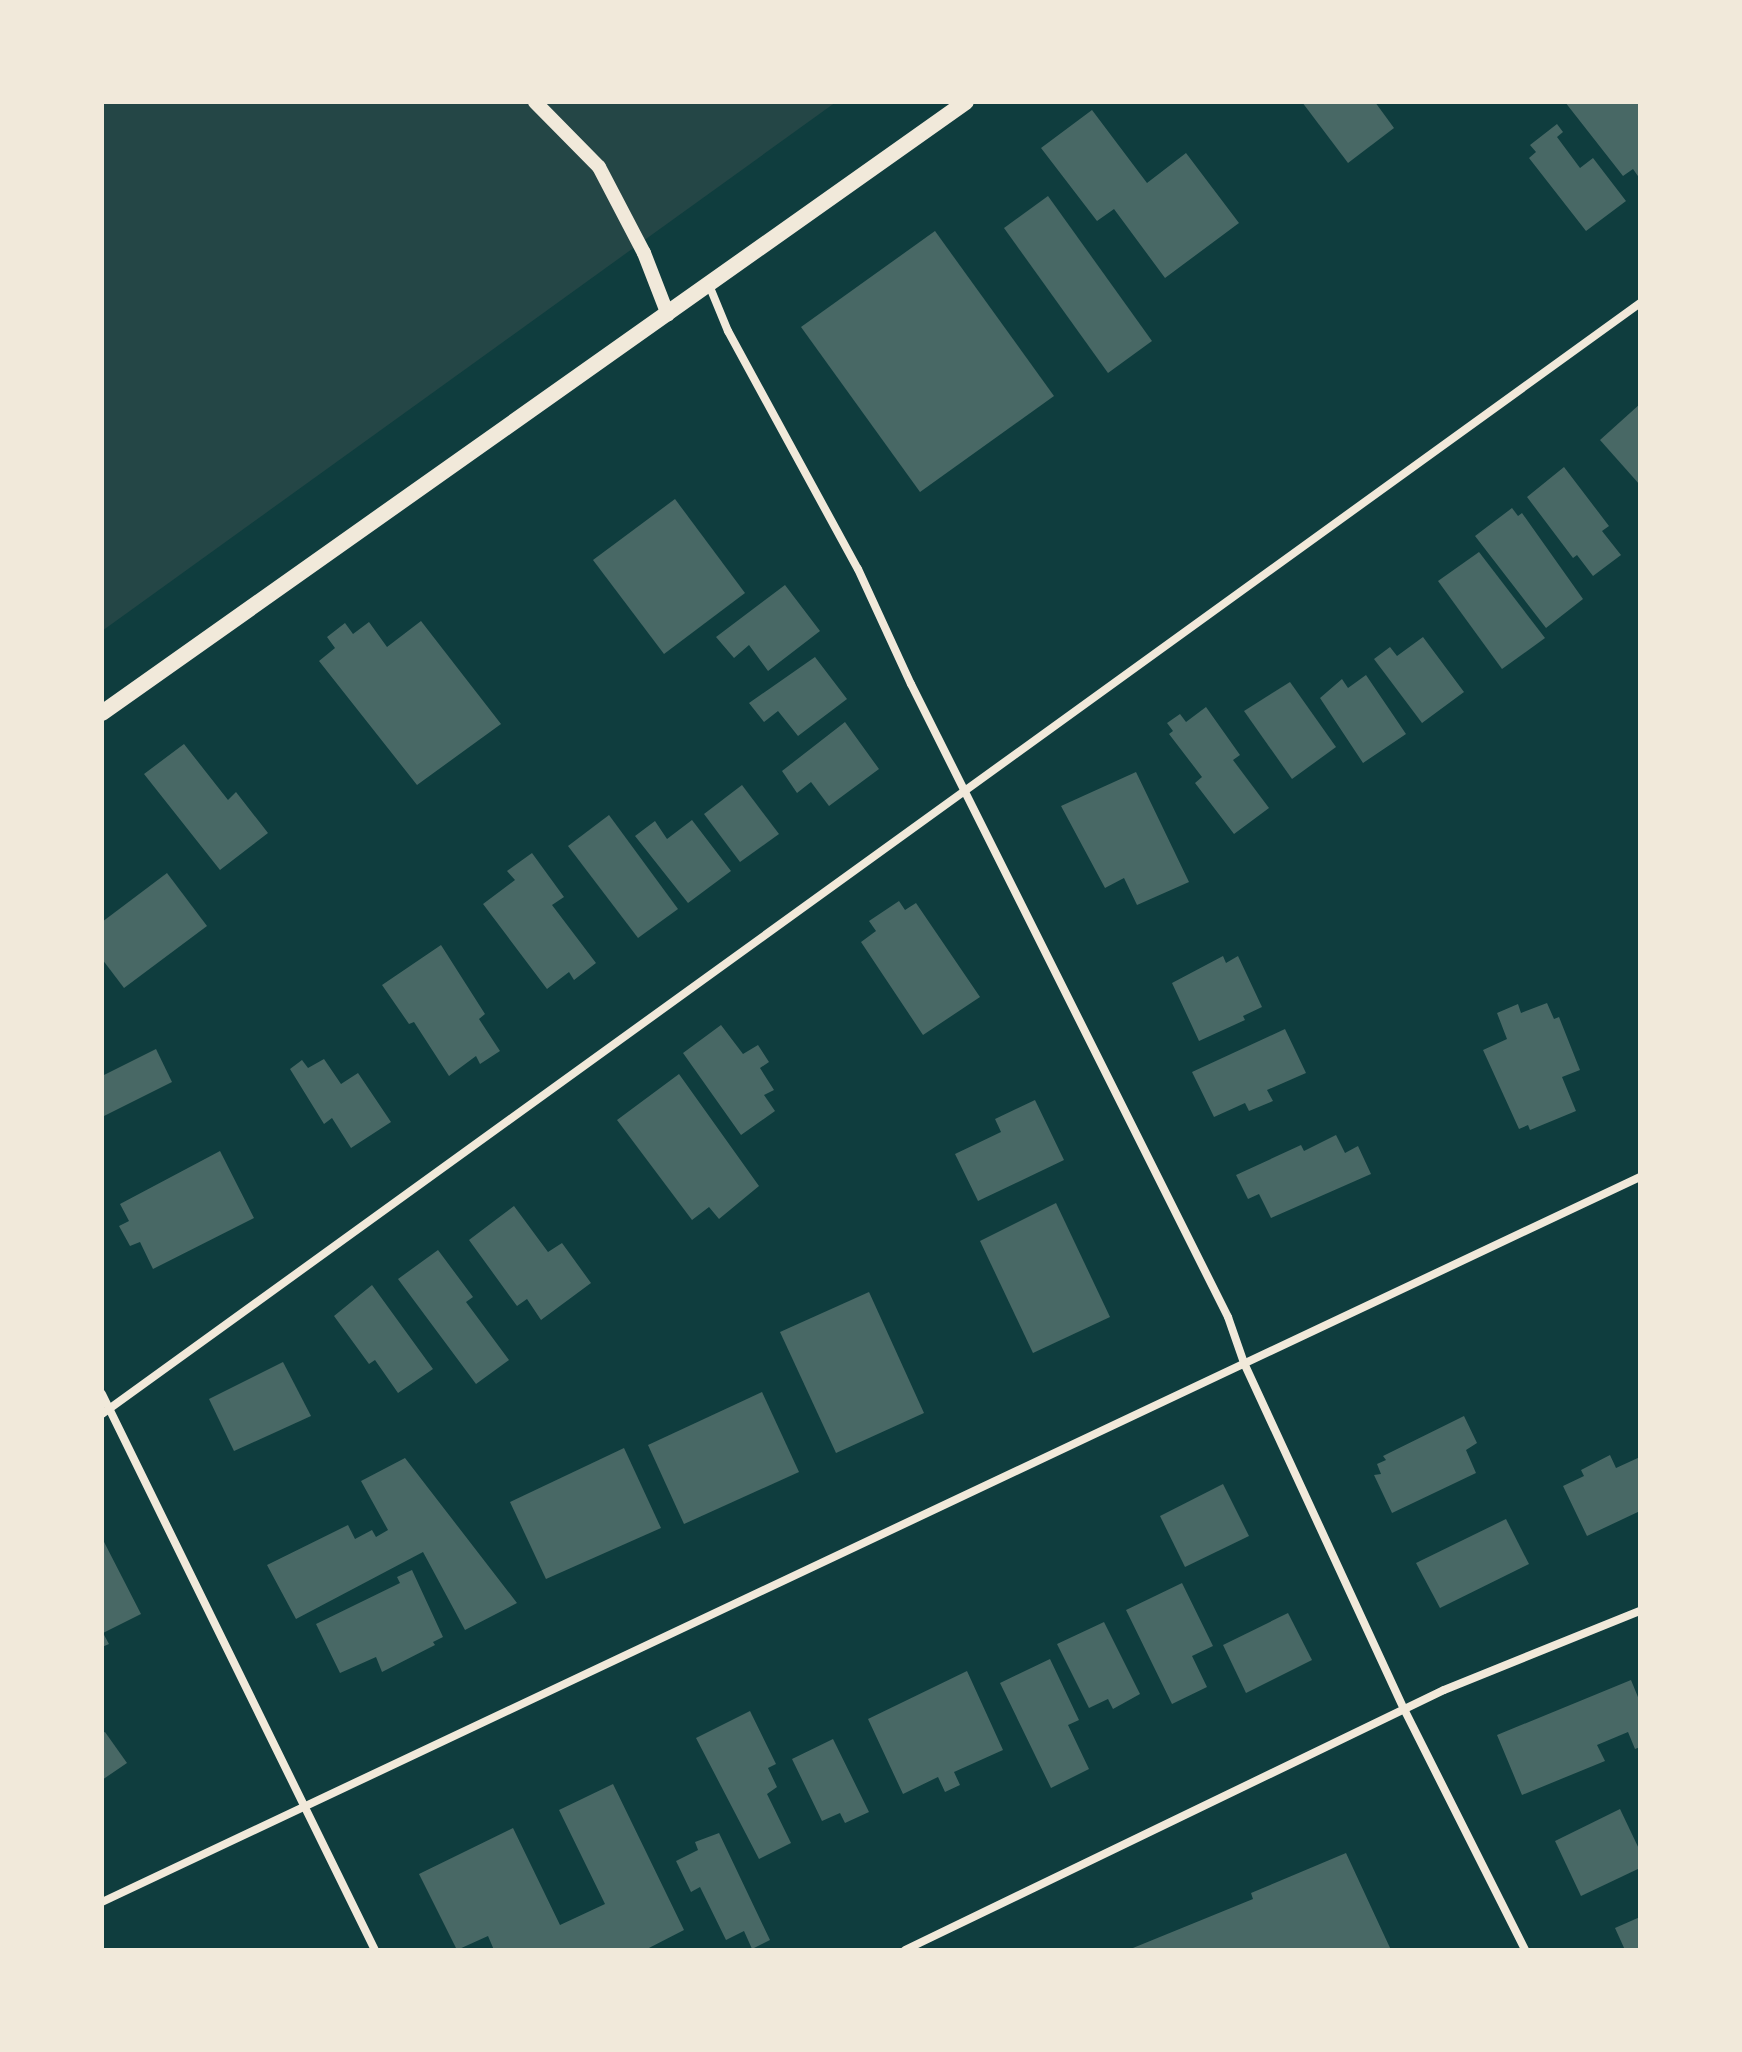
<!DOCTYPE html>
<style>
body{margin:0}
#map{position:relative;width:1742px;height:2052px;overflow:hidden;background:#0f3d3e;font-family:"Roboto Condensed",sans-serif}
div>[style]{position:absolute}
.green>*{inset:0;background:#244646}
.building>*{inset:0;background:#486865}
.minor>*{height:8px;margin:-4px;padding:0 4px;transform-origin:4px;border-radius:4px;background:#f1e9da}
.tertiary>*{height:14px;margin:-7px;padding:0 7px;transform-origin:7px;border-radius:7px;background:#f1e9da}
.secondary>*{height:16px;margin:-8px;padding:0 8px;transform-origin:8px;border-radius:8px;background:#f1e9da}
span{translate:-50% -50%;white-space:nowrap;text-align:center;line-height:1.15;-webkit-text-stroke:8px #f1e9da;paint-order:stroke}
.frame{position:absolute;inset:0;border:104px solid #f1e9da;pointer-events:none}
</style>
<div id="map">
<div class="green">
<i style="clip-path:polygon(102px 102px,836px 102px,102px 631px)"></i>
</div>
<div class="building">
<i style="clip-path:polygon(1302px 102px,1375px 102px,1394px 128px,1348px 163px)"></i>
<i style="clip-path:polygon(1565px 102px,1640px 102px,1640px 179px,1633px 169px,1623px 176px)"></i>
<i style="clip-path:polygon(1092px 110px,1147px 183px,1186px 153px,1239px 223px,1165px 278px,1114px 209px,1097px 221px,1041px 148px)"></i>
<i style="clip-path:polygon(1557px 124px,1563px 132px,1557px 137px,1580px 168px,1593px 158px,1626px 201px,1586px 231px,1529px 158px,1536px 152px,1530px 145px)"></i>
<i style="clip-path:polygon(1048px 196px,1152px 341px,1108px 373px,1004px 228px)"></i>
<i style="clip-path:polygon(935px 231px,1054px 396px,920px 492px,801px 327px)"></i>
<i style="clip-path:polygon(1640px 404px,1640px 485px,1600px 440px)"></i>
<i style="clip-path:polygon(1564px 467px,1609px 526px,1602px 531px,1621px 555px,1593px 576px,1577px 555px,1573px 558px,1527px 497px)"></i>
<i style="clip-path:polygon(675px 499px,745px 593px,664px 654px,593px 560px)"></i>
<i style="clip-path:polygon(1512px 508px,1518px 516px,1522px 513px,1583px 599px,1546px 628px,1475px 536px)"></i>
<i style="clip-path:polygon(1479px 552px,1545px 638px,1502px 669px,1438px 581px)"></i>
<i style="clip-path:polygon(785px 585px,820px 631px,768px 671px,749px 645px,734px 658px,716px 637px)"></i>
<i style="clip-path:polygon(421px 621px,501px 724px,417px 785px,319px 661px,335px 648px,327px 637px,345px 623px,353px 634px,369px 622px,387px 647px)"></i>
<i style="clip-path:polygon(1423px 637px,1464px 692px,1422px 723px,1374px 659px,1390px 647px,1397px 656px)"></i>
<i style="clip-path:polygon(815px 657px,847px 699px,798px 736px,778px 711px,764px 722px,749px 703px)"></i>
<i style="clip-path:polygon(1366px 675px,1406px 734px,1363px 763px,1320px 698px,1342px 679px,1348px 688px)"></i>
<i style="clip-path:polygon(1290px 682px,1336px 747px,1292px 779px,1244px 711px)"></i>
<i style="clip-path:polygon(1206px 707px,1240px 755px,1233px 760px,1269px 808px,1234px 834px,1195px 783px,1202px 777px,1169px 734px,1173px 731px,1167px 723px,1180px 714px,1186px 722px)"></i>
<i style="clip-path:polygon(845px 722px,879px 769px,829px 806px,811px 782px,797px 793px,782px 771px)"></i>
<i style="clip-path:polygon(184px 744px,228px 800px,236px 792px,268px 833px,220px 870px,144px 774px)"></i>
<i style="clip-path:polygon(1136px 772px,1189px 882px,1137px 905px,1124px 878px,1105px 888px,1061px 806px)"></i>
<i style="clip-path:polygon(742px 785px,779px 834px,740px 862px,704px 814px)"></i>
<i style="clip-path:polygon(609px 815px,678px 909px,638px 938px,568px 846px)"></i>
<i style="clip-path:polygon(692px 820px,731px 871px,688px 903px,635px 836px,655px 821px,667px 839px)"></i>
<i style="clip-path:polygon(532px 853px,564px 897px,552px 905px,596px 963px,574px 980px,569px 972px,547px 989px,483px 904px,515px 880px,507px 871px)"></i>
<i style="clip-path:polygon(167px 873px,207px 926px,124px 988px,102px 959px,102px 922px)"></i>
<i style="clip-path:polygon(899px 901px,905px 910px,916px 903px,980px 997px,923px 1035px,861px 942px,876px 931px,869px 921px)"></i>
<i style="clip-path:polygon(441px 945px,485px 1014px,479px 1019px,500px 1051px,480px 1064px,476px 1056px,449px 1076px,414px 1022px,409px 1024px,382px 985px)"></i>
<i style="clip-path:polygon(1223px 956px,1226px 963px,1238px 956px,1262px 1007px,1243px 1016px,1245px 1020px,1199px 1041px,1172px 983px)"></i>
<i style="clip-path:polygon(1547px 1003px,1554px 1019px,1559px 1017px,1580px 1070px,1562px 1077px,1576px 1111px,1530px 1130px,1528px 1125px,1519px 1129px,1483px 1050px,1507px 1039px,1497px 1013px,1518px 1004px,1521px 1013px)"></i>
<i style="clip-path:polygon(721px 1025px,743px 1054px,758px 1045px,769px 1062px,760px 1068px,774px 1090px,764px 1095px,775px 1111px,741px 1135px,683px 1053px)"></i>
<i style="clip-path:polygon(1285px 1029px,1306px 1073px,1267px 1090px,1273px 1101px,1249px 1111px,1245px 1103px,1214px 1117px,1192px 1072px)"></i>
<i style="clip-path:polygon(156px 1049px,172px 1082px,102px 1117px,102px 1076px)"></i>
<i style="clip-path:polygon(324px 1059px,341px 1084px,358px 1073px,391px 1122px,351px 1148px,332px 1118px,324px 1124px,290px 1069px,302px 1060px,308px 1068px)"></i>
<i style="clip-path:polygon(679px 1074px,759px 1186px,719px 1219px,709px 1207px,692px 1220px,617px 1120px)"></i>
<i style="clip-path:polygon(1035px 1100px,1064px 1160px,978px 1201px,955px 1154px,1001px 1132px,995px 1119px)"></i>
<i style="clip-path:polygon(1336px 1135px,1345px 1153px,1358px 1146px,1371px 1174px,1271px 1218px,1259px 1194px,1248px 1199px,1236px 1175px,1301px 1145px,1304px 1151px)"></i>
<i style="clip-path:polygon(220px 1151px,254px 1218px,153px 1269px,140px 1242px,130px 1246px,119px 1226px,129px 1221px,120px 1204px)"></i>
<i style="clip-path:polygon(1056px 1203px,1110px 1317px,1033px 1353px,980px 1241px)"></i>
<i style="clip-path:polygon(514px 1206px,548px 1252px,562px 1243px,591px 1283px,541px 1320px,527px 1299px,517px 1306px,469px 1240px)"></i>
<i style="clip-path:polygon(438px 1250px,473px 1297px,466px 1302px,509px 1360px,476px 1384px,398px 1279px)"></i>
<i style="clip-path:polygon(372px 1285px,433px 1369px,398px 1393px,375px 1360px,369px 1364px,334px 1316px)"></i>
<i style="clip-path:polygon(869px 1292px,924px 1413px,836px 1453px,780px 1332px)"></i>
<i style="clip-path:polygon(283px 1362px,311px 1416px,234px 1451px,209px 1399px)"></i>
<i style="clip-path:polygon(762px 1392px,799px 1472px,684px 1524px,648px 1445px)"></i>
<i style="clip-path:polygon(1464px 1416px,1477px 1443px,1466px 1450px,1476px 1473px,1392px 1513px,1374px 1475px,1381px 1474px,1377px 1464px,1386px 1460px,1383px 1456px)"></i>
<i style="clip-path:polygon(624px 1448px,661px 1528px,546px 1579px,510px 1502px)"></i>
<i style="clip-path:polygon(1610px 1455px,1616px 1468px,1640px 1457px,1640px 1511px,1587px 1536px,1563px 1486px,1584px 1476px,1581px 1470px)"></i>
<i style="clip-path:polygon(405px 1458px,517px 1603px,465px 1630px,423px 1552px,296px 1619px,267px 1565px,348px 1525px,355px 1539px,372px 1530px,376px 1537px,388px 1530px,361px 1481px)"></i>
<i style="clip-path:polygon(1223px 1484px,1249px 1536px,1185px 1567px,1160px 1516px)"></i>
<i style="clip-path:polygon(1506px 1519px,1529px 1564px,1440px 1608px,1416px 1563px)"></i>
<i style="clip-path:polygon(102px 1538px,141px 1614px,103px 1633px,109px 1644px,102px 1647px)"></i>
<i style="clip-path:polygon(412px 1570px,443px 1637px,433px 1642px,435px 1645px,382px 1672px,376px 1657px,340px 1673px,316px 1624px,400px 1583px,397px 1577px)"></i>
<i style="clip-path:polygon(1182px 1583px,1213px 1646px,1192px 1656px,1207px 1687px,1172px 1704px,1126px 1610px)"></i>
<i style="clip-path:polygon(1288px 1613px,1312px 1660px,1246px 1693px,1223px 1645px)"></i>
<i style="clip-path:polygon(1104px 1622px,1140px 1694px,1113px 1709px,1108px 1699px,1089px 1708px,1057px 1644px)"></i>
<i style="clip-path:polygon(1050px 1659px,1079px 1720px,1068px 1725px,1089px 1769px,1051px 1788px,1000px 1683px)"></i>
<i style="clip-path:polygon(967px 1671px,1003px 1750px,954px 1772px,960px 1785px,945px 1792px,938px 1777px,903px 1794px,868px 1719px)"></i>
<i style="clip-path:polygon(1631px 1680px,1640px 1702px,1640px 1747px,1635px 1749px,1628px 1732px,1597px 1745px,1605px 1761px,1522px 1795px,1497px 1735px)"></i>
<i style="clip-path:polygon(750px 1711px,776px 1764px,768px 1768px,777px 1787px,767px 1794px,791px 1843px,759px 1859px,696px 1738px)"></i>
<i style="clip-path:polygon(105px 1732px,127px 1763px,102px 1780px,102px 1733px)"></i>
<i style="clip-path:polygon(833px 1739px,869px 1812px,845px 1823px,840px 1813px,822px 1821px,792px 1759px)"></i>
<i style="clip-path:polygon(613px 1784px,684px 1930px,645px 1950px,494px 1950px,488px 1936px,457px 1950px,419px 1874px,513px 1828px,560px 1925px,605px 1904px,559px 1810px)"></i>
<i style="clip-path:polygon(1620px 1809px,1640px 1851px,1640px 1868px,1581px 1896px,1555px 1841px)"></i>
<i style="clip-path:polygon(719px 1833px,770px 1940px,752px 1949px,744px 1931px,726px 1940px,700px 1887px,691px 1892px,676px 1861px,698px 1850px,695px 1842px)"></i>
<i style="clip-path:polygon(1346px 1853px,1391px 1950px,1128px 1950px,1253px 1899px,1251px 1893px)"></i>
<i style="clip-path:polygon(1640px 1917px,1640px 1950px,1625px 1950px,1615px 1928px)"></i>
</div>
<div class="minor">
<i style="left:709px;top:285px;width:50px;rotate:67.6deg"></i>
<i style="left:728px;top:331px;width:271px;rotate:61.4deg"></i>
<i style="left:858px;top:569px;width:127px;rotate:65.3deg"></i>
<i style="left:911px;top:684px;width:708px;rotate:63.4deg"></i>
<i style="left:1228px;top:1317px;width:49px;rotate:70.8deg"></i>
<i style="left:1244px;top:1363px;width:381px;rotate:65.2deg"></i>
<i style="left:1404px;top:1709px;width:270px;rotate:63.3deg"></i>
<i style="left:102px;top:1394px;width:619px;rotate:63.85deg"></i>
<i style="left:102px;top:1414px;width:1897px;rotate:-35.84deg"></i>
<i style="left:102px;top:1902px;width:1700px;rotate:-25.24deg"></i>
<i style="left:905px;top:1950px;width:598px;rotate:-25.75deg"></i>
<i style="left:1444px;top:1690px;width:211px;rotate:-22deg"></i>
</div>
<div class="tertiary">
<i style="left:535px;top:102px;width:91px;rotate:45.4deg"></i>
<i style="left:599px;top:167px;width:97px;rotate:62.4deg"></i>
<i style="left:644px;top:253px;width:66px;rotate:68.8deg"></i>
</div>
<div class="secondary">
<i style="left:102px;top:713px;width:1058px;rotate:-35.27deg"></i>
</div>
<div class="frame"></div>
</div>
